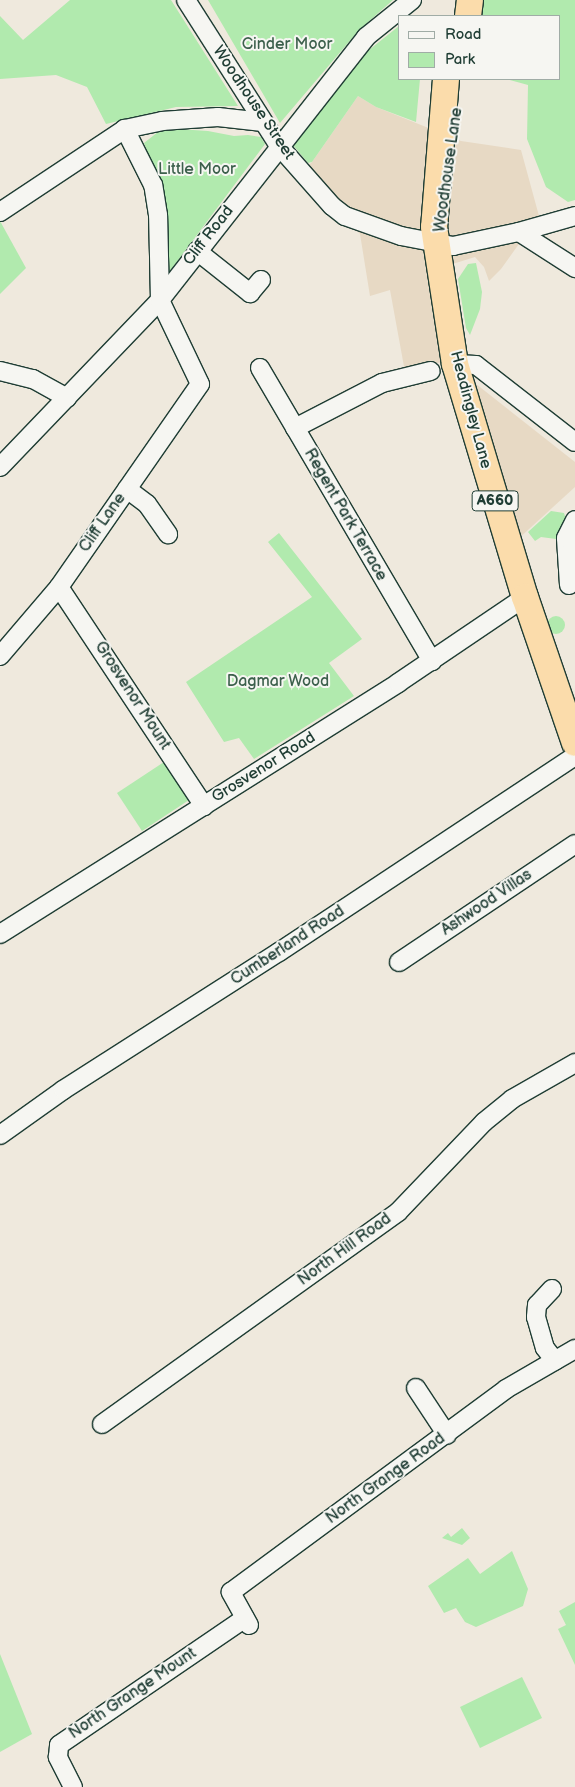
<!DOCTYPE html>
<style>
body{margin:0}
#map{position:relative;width:575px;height:1787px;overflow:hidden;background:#efe9dd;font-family:"Balsamiq Sans",sans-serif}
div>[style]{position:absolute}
.built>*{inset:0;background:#e7d9c4}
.green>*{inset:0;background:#b1eaae}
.round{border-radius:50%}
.roads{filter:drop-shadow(1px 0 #1f3d34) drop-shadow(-1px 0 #1f3d34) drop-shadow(0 1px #1f3d34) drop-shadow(0 -1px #1f3d34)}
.minor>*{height:18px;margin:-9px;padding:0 9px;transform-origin:9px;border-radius:9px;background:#f6f6f2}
.highway>*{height:26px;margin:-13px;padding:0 13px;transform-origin:13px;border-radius:13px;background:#fbdcab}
span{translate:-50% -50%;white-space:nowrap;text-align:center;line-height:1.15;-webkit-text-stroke:4px #f6f6f2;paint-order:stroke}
.shield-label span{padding:1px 4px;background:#f6f6f2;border:1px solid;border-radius:4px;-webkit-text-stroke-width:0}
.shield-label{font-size:15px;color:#1f3d34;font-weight:700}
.park-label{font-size:16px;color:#3c604c}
.street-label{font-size:16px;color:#1f3d34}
.legend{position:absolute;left:398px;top:15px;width:162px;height:65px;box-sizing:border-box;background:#f6f6f2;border:1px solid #a0aca6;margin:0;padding:6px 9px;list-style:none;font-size:15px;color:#1f3d34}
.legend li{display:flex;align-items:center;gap:10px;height:25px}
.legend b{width:25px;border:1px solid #a0aca6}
</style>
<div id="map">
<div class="built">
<i style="clip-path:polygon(358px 96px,376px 107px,461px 141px,521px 150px,539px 216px,501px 269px,489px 281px,484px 267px,475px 257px,430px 271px,445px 361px,405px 372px,390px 290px,370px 296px,360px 234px,301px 172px,312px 162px)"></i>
<i style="clip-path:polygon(471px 380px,575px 462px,575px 487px,517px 540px)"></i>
</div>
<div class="green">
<i style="clip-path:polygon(70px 0,171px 0,238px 106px,176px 107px,106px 124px,87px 87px,56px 75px,0 79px,0 16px,23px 40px)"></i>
<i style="clip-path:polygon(208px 0,393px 0,359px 30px,280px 123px)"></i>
<i style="clip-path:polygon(482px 0,575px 0,575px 200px,568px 202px,546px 187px,527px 139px,528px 85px,506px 79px,559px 79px,559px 16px,480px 16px)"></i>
<i style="clip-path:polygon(399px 26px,399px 79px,420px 79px,416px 122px,376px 107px,358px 96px,312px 162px,308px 163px,292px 144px,364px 54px)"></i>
<i style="clip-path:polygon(163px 128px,208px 131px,234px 136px,248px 135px,261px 137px,265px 144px,167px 275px,162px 190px,144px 143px)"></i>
<i style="clip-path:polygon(0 221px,26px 268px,0 294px)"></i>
<i style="clip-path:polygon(476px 263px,482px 292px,480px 309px,470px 335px,466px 328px,458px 279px,468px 264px)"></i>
<i style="clip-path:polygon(551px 511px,564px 513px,567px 523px,562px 532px,556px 539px,541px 537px,535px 541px,528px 532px)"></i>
<i style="clip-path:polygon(279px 533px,362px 639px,329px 663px,354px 696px,254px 759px,239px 738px,224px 742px,186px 682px,312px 597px,268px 542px)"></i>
<i class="round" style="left:547px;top:616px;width:18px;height:18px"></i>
<i style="clip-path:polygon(164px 762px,189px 800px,142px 831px,117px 793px)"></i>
<i style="clip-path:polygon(462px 1528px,470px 1538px,462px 1545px,442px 1538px,448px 1533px,451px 1537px)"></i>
<i style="clip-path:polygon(512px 1551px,528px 1589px,523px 1606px,476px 1627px,465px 1622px,456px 1608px,444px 1613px,428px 1586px,468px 1558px,480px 1574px)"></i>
<i style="clip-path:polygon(575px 1602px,575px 1665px,558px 1629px,566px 1625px,559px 1611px)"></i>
<i style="clip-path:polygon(0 1654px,32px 1734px,0 1752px)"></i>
<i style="clip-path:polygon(522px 1677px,542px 1718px,480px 1748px,460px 1707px)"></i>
</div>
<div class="roads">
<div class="minor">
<i style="left:186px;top:0;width:173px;rotate:57.5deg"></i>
<i style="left:279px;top:146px;width:80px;rotate:48.5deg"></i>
<i style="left:332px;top:206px;width:16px;rotate:38deg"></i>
<i style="left:345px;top:216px;width:59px;rotate:19.7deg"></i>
<i style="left:401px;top:236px;width:53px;rotate:10.9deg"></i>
<i style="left:453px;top:246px;width:67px;rotate:-12deg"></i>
<i style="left:519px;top:232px;width:58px;rotate:-15.9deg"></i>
<i style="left:0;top:212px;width:150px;rotate:-33.6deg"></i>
<i style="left:125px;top:129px;width:38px;rotate:-12deg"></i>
<i style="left:162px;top:121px;width:56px;rotate:-4.1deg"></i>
<i style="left:218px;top:117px;width:45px;rotate:6.3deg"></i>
<i style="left:519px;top:232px;width:67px;rotate:32.7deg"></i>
<i style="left:197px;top:251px;width:68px;rotate:38.4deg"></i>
<i style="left:250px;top:293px;width:17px;rotate:-50deg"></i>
<i style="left:455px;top:364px;width:21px;rotate:3deg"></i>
<i style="left:476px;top:365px;width:125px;rotate:37.9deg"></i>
<i style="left:260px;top:368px;width:340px;rotate:59.6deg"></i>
<i style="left:0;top:371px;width:34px;rotate:14deg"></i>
<i style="left:33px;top:379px;width:39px;rotate:29deg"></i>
<i style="left:295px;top:428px;width:98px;rotate:-27.3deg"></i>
<i style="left:382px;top:383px;width:50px;rotate:-13.8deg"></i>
<i style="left:0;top:467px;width:231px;rotate:-46.2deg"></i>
<i style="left:160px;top:300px;width:334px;rotate:-51.9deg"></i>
<i style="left:366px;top:37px;width:59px;rotate:-38.8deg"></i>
<i style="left:127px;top:489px;width:25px;rotate:37deg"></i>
<i style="left:147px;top:504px;width:37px;rotate:55deg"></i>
<i style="left:569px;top:585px;width:47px;rotate:-93.7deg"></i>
<i style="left:566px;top:538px;width:20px;rotate:-63deg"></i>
<i style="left:59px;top:587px;width:263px;rotate:56.5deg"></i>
<i style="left:0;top:656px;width:91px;rotate:-49.5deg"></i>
<i style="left:59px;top:587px;width:247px;rotate:-55.2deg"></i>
<i style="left:200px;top:384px;width:93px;rotate:-115.5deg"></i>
<i style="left:160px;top:300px;width:85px;rotate:-91.3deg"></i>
<i style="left:158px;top:215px;width:30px;rotate:-99deg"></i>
<i style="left:153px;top:185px;width:63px;rotate:-116.6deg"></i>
<i style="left:0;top:934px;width:471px;rotate:-32.2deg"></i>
<i style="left:398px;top:683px;width:153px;rotate:-34.1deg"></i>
<i style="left:399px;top:962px;width:212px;rotate:-33.8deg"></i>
<i style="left:0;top:1135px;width:77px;rotate:-35.5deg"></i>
<i style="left:63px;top:1090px;width:256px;rotate:-32.6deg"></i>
<i style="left:279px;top:952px;width:355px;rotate:-33.5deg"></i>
<i style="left:552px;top:1289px;width:22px;rotate:133deg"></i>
<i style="left:537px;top:1305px;width:12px;rotate:95deg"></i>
<i style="left:536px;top:1317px;width:32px;rotate:74deg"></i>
<i style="left:545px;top:1348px;width:16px;rotate:52deg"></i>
<i style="left:416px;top:1388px;width:56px;rotate:56.6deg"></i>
<i style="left:102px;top:1424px;width:364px;rotate:-35.6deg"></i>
<i style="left:398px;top:1212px;width:124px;rotate:-46.3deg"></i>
<i style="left:484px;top:1122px;width:36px;rotate:-39deg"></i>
<i style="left:512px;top:1099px;width:73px;rotate:-29.7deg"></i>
<i style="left:249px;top:1625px;width:38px;rotate:-119deg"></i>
<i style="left:231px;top:1592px;width:342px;rotate:-36.4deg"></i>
<i style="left:506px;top:1389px;width:80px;rotate:-30.1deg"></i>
<i style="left:73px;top:1787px;width:34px;rotate:-117deg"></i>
<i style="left:58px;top:1757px;width:12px;rotate:-85deg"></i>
<i style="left:59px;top:1745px;width:225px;rotate:-34.3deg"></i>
</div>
<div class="highway">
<i style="left:468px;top:16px;width:16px;rotate:-83deg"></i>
<i style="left:446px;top:79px;width:148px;rotate:94.6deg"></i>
<i style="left:434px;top:227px;width:139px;rotate:81.3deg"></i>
<i style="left:455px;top:364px;width:243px;rotate:73.3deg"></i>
<i style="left:525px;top:597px;width:154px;rotate:71.1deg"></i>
</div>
</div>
<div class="shield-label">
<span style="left:495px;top:501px">A660</span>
</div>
<div class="park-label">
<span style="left:287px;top:45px">Cinder Moor</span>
<span style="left:197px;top:170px">Little Moor</span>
<span style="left:278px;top:682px">Dagmar Wood</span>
</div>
<div class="street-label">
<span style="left:253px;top:103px;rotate:56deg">Woodhouse Street</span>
<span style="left:449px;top:170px;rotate:-82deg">Woodhouse Lane</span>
<span style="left:209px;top:236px;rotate:-52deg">Cliff Road</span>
<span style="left:470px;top:410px;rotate:75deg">Headingley Lane</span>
<span style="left:345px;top:515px;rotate:60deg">Regent Park Terrace</span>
<span style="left:103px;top:523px;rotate:-55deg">Cliff Lane</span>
<span style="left:132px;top:696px;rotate:57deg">Grosvenor Mount</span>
<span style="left:264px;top:768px;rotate:-32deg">Grosvenor Road</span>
<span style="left:487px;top:903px;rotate:-34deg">Ashwood Villas</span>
<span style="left:288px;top:946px;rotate:-33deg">Cumberland Road</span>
<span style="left:345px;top:1250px;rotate:-36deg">North Hill Road</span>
<span style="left:386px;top:1479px;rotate:-36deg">North Grange Road</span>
<span style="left:133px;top:1694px;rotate:-34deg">North Grange Mount</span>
</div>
<ul class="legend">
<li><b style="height:6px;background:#f6f6f2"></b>Road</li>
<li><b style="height:14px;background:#b1eaae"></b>Park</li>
</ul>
</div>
